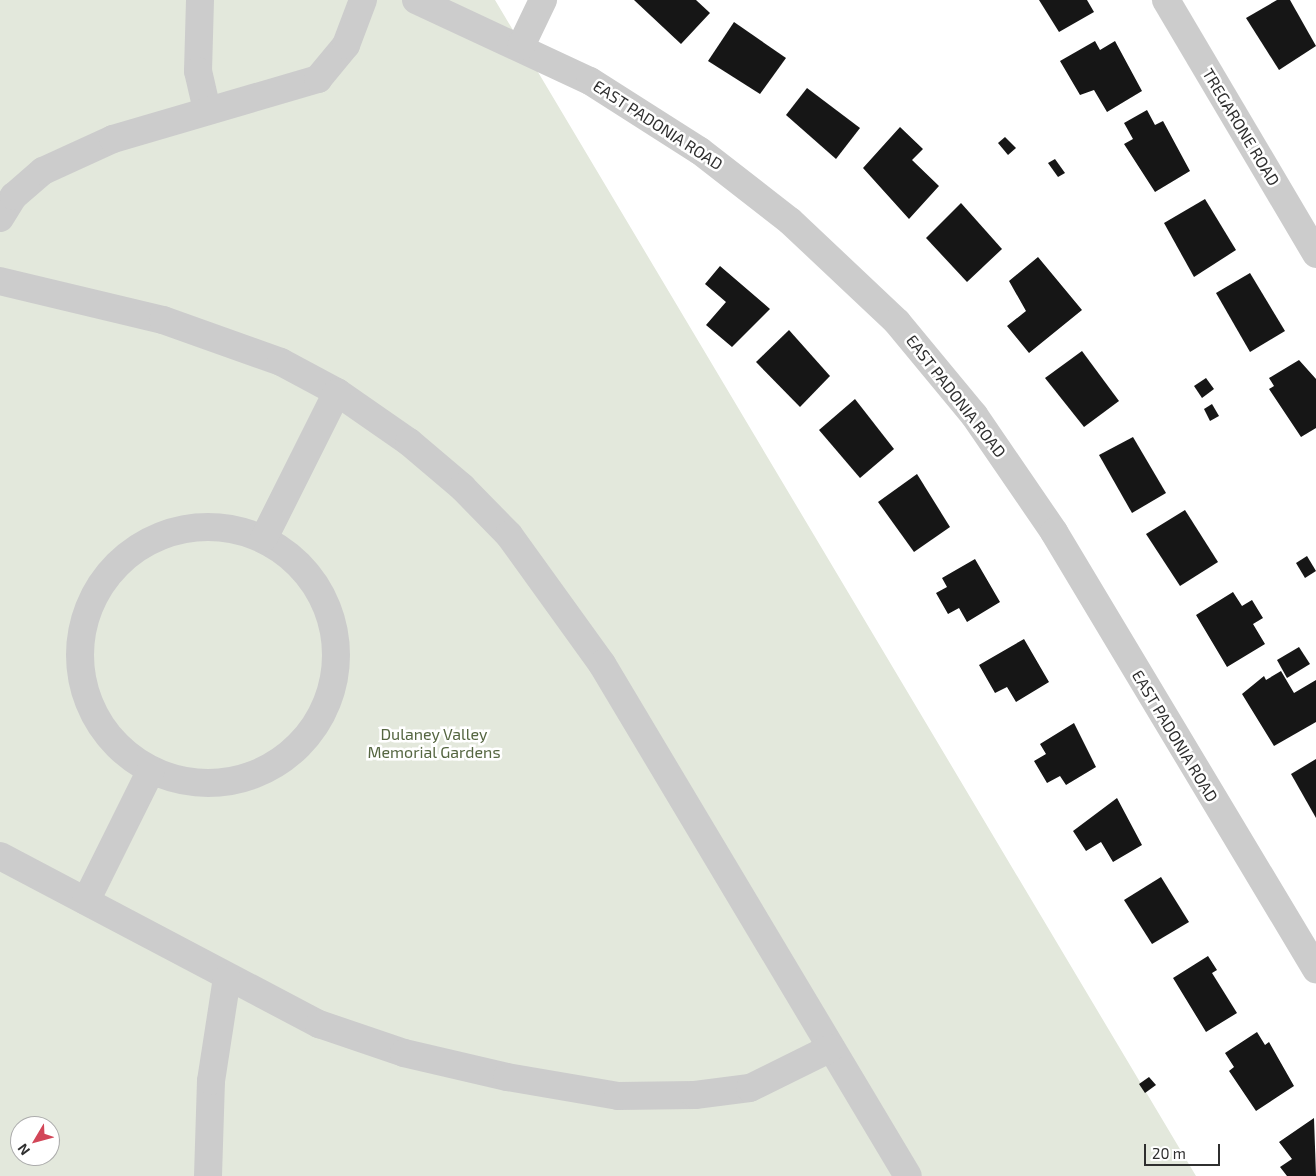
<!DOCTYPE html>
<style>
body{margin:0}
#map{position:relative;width:1316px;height:1176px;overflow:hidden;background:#fff;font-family:"Exo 2",sans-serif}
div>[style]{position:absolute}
.green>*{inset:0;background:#e3e8dc}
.building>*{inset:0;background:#161616}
.minor>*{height:28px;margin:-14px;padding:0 14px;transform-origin:14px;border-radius:14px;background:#ccc}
.minor>.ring{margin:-14px;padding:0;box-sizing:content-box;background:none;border:28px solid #ccc;border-radius:50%}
span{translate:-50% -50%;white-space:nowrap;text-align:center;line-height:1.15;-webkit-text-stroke:5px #fff;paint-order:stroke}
.street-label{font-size:16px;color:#2f2f2f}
.park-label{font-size:16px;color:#556641}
.north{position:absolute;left:10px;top:1116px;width:50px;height:50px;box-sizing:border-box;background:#fff;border:1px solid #acacac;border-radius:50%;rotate:233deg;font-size:14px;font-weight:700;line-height:20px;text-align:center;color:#2f2f2f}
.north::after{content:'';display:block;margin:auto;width:18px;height:22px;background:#d24658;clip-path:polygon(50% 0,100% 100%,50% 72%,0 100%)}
.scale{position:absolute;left:1144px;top:1144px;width:76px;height:22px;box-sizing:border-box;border:2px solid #2f2f2f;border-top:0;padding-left:6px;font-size:15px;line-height:18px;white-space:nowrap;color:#2f2f2f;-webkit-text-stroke:4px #fff;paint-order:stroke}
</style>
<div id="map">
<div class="green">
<i style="clip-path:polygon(evenodd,0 0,495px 0,1196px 1176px,0 1176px,0 0,20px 1126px,50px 1126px,50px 1156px,20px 1156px,20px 1126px)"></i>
</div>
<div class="building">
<i style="clip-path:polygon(634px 0,696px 0,710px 13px,681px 44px)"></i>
<i style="clip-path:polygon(1039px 0,1087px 0,1094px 12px,1059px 32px)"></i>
<i style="clip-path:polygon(1277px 0,1290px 0,1316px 46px,1279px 70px,1246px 18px)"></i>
<i style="clip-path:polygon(734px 22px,786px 58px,760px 94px,708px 61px)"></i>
<i style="clip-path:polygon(1095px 41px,1100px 50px,1115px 41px,1142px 91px,1107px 112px,1094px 90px,1080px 95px,1060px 61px)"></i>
<i style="clip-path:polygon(807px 88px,860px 128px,836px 159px,786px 115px)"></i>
<i style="clip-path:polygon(1147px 110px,1155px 125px,1163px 121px,1190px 171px,1155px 192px,1124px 144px,1133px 139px,1124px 123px)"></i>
<i style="clip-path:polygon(900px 127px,923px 149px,912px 160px,939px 186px,909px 219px,863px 168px)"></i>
<i style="clip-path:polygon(1005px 137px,1016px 148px,1008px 155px,998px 143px)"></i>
<i style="clip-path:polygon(1055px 159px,1065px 173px,1058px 177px,1048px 163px)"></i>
<i style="clip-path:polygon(1205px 199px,1236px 250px,1194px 277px,1164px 223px)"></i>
<i style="clip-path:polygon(961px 203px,1002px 249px,967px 282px,926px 238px)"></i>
<i style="clip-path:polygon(1038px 257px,1082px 310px,1029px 353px,1007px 326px,1026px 311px,1009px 281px)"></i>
<i style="clip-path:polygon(720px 266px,770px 309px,732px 347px,706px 325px,726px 302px,705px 284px)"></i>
<i style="clip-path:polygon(1250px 273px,1285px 331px,1250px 352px,1216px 293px)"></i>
<i style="clip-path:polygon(789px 330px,830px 376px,800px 407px,756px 362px)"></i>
<i style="clip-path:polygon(1082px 351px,1119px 401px,1084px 427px,1045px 378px)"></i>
<i style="clip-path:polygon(1299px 360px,1316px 379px,1316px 428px,1301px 437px,1269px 389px,1274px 386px,1269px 378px)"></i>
<i style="clip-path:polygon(1206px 378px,1214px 389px,1202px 398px,1194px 386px)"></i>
<i style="clip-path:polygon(855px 399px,894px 449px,860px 478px,819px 430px)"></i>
<i style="clip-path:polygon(1212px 404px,1219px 416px,1210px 421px,1204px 409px)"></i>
<i style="clip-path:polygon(1133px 437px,1166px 493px,1132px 513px,1099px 455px)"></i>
<i style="clip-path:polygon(917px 474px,950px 527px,914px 552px,878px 502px)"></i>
<i style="clip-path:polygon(1185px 510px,1218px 562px,1180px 586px,1146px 534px)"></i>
<i style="clip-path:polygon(1307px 556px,1316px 571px,1305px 578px,1296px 563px)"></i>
<i style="clip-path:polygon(975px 559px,1000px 602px,967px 622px,959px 608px,948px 614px,936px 593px,947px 587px,942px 578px)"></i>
<i style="clip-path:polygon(1233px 592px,1242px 606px,1252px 600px,1263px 618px,1253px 624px,1265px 644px,1227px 667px,1196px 615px)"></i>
<i style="clip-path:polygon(1024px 639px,1049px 682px,1016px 702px,1007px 687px,995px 693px,979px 665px)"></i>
<i style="clip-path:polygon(1299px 647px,1310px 664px,1287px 678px,1277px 660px)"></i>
<i style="clip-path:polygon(1281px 671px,1294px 693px,1316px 680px,1316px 722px,1274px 746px,1242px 694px,1264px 676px,1266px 680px)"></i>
<i style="clip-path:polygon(1074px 723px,1096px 767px,1066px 785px,1060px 776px,1047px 783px,1034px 761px,1046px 754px,1040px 744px)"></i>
<i style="clip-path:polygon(1316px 759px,1316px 818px,1291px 774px)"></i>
<i style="clip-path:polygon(1117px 798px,1142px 845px,1113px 862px,1101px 842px,1086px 851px,1073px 831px)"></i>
<i style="clip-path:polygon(1161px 877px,1189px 922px,1152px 944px,1124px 900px)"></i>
<i style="clip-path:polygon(1208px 956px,1217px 970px,1212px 973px,1237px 1013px,1206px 1032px,1173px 978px)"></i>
<i style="clip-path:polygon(1257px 1032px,1265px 1045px,1269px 1042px,1294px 1086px,1256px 1111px,1229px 1071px,1234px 1067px,1225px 1053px)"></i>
<i style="clip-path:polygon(1149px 1077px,1156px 1085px,1145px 1093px,1139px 1084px)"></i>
<i style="clip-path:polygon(1314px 1118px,1316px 1176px,1287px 1176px,1280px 1167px,1292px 1159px,1279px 1142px)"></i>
</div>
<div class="minor">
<i style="left:200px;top:0;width:71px;rotate:91.6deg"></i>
<i style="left:198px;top:71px;width:40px;rotate:77deg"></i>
<i style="left:416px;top:0;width:192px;rotate:25deg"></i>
<i style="left:590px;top:81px;width:130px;rotate:32.5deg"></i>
<i style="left:700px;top:151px;width:114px;rotate:37.9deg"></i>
<i style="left:790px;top:221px;width:147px;rotate:43.3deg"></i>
<i style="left:897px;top:322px;width:121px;rotate:50.4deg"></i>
<i style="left:974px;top:415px;width:142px;rotate:55.6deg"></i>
<i style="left:1054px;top:532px;width:510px;rotate:59.06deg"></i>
<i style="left:1166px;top:0;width:295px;rotate:59.4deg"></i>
<i style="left:521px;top:46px;width:51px;rotate:-64.4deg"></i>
<i style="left:0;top:218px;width:26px;rotate:-58deg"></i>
<i style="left:14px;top:196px;width:38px;rotate:-41deg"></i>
<i style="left:43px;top:171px;width:77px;rotate:-24.6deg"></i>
<i style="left:113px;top:139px;width:214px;rotate:-16.3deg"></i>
<i style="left:318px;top:79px;width:44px;rotate:-50.5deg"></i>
<i style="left:346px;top:45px;width:48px;rotate:-69.3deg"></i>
<i style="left:0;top:281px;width:168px;rotate:13.5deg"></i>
<i style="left:163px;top:320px;width:125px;rotate:19.6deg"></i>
<i style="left:281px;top:362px;width:64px;rotate:28.2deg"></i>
<i style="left:337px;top:392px;width:88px;rotate:34.8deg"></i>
<i style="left:409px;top:442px;width:70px;rotate:40.3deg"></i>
<i style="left:462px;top:487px;width:67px;rotate:45.6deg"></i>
<i style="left:509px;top:535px;width:159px;rotate:54.2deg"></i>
<i style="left:602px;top:664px;width:596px;rotate:59.14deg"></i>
<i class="ring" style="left:80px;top:527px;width:228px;height:228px"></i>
<i style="left:264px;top:538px;width:163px;rotate:-63.4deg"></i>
<i style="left:0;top:856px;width:361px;rotate:27.8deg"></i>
<i style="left:319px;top:1024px;width:90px;rotate:18.8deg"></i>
<i style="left:404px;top:1053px;width:106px;rotate:13.1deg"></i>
<i style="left:507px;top:1077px;width:113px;rotate:9.7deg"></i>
<i style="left:618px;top:1096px;width:77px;rotate:-0.7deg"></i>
<i style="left:695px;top:1095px;width:55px;rotate:-7.3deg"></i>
<i style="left:750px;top:1088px;width:90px;rotate:-26.3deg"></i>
<i style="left:86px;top:901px;width:146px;rotate:-63.6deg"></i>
<i style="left:208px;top:1176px;width:95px;rotate:-88.2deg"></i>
<i style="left:211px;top:1081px;width:104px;rotate:-81.2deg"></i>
</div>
<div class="street-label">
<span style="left:658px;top:125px;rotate:33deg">EAST PADONIA ROAD</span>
<span style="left:1241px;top:127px;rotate:59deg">TREGARONE ROAD</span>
<span style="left:956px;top:396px;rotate:52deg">EAST PADONIA ROAD</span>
<span style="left:1175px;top:736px;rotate:59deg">EAST PADONIA ROAD</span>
</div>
<div class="park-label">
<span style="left:434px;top:743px">Dulaney Valley<br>Memorial Gardens</span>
</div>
<div class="north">N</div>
<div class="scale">20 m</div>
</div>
